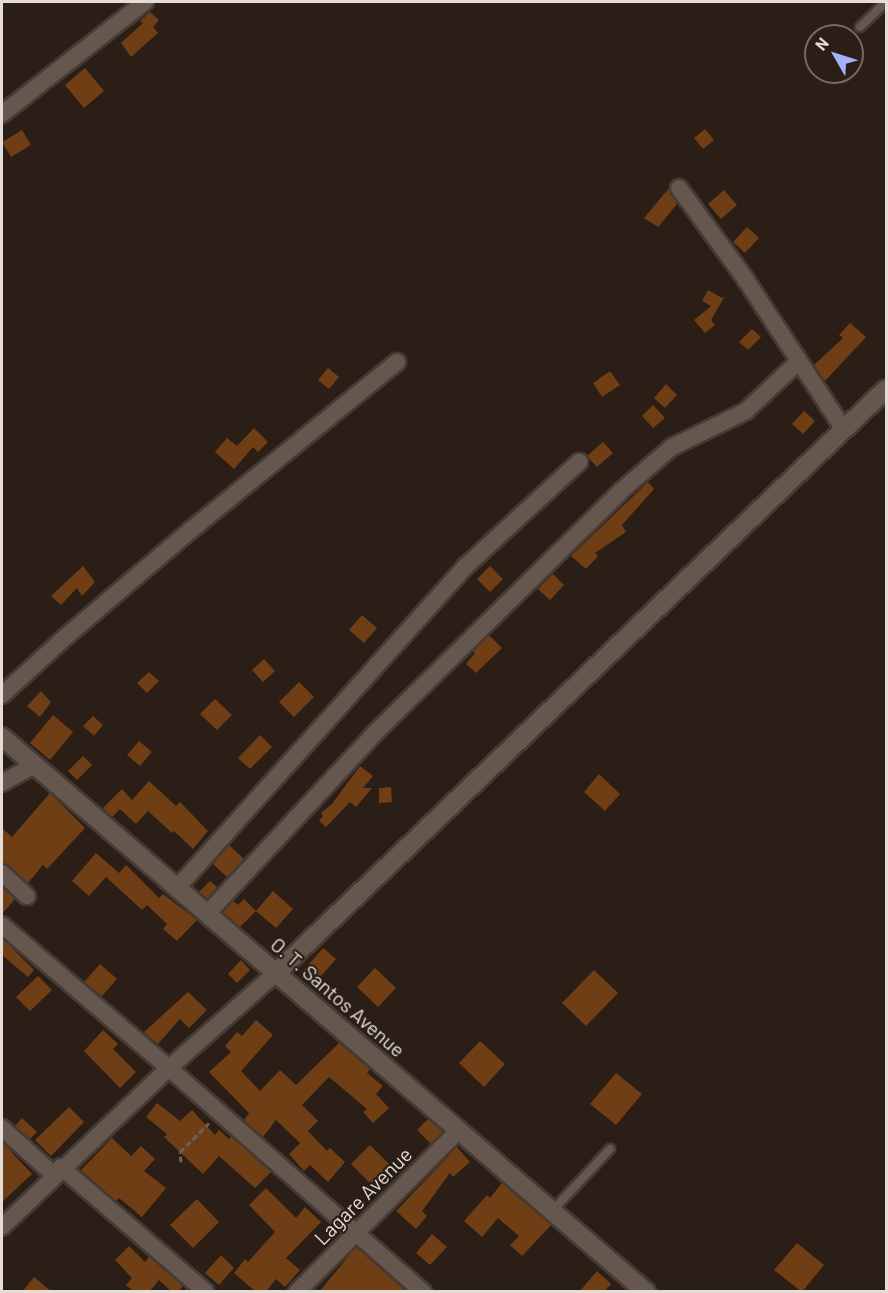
<!DOCTYPE html>
<style>
body{margin:0}
#map{position:relative;width:888px;height:1293px;overflow:hidden;background:#2a1e16;font-family:Barlow,sans-serif}
div>[style]{position:absolute}
.building>*{inset:0;background:#703e14}
.path>*{height:3px;margin-top:-1.5px;transform-origin:0;background:repeating-linear-gradient(90deg,#6d625b 0 6px,transparent 0 9px)}
.roads{filter:drop-shadow(2px 0 #443b36) drop-shadow(-2px 0 #443b36) drop-shadow(0 2px #443b36) drop-shadow(0 -2px #443b36)}
.lane>*{height:8px;margin:-4px;padding:0 4px;transform-origin:4px;border-radius:4px;background:#65574e}
.street>*{height:16px;margin:-8px;padding:0 8px;transform-origin:8px;border-radius:8px;background:#65574e}
.secondary>*{height:18px;margin:-9px;padding:0 9px;transform-origin:9px;border-radius:9px;background:#65574e}
span{translate:-50% -50%;white-space:nowrap;text-align:center;line-height:1.15;-webkit-text-stroke:4.5px #2a1e16;paint-order:stroke}
.street-label{font-size:20px;color:#e4dcd6}
.frame{position:absolute;inset:0;border:3px solid #e4dcd6;pointer-events:none}
.north{position:absolute;left:804px;top:24px;width:60px;height:60px;box-sizing:border-box;background:#2a1e16;border:2px solid #746a63;border-radius:50%;rotate:309deg;font-size:16px;font-weight:700;line-height:24px;text-align:center;color:#e4dcd6}
.north::after{content:'';display:block;margin:auto;width:21px;height:27px;background:#a4b2fc;clip-path:polygon(50% 0,100% 100%,50% 72%,0 100%)}
</style>
<div id="map">
<div class="building">
<i style="clip-path:polygon(150px 12px,159px 20px,153px 27px,158px 33px,131px 57px,121px 43px,143px 23px,140px 21px)"></i>
<i style="clip-path:polygon(85px 68px,104px 91px,84px 108px,65px 85px)"></i>
<i style="clip-path:polygon(705px 129px,714px 140px,703px 149px,694px 138px)"></i>
<i style="clip-path:polygon(22px 130px,31px 145px,11px 157px,2px 142px)"></i>
<i style="clip-path:polygon(669px 188px,677px 204px,658px 227px,644px 218px)"></i>
<i style="clip-path:polygon(724px 190px,737px 205px,721px 219px,708px 204px)"></i>
<i style="clip-path:polygon(747px 227px,759px 238px,745px 253px,733px 242px)"></i>
<i style="clip-path:polygon(708px 290px,722px 298px,725px 296px,711px 320px,715px 325px,705px 333px,694px 320px,711px 306px,702px 301px)"></i>
<i style="clip-path:polygon(850px 323px,866px 337px,825px 381px,814px 365px,843px 338px,839px 335px)"></i>
<i style="clip-path:polygon(752px 329px,761px 337px,748px 350px,739px 342px)"></i>
<i style="clip-path:polygon(328px 368px,339px 377px,329px 389px,318px 380px)"></i>
<i style="clip-path:polygon(610px 371px,620px 385px,602px 397px,593px 383px)"></i>
<i style="clip-path:polygon(666px 384px,677px 395px,665px 408px,654px 398px)"></i>
<i style="clip-path:polygon(653px 405px,665px 418px,653px 428px,642px 416px)"></i>
<i style="clip-path:polygon(804px 411px,815px 421px,803px 434px,792px 424px)"></i>
<i style="clip-path:polygon(254px 428px,268px 442px,258px 452px,253px 447px,234px 469px,215px 452px,227px 438px,237px 446px)"></i>
<i style="clip-path:polygon(603px 442px,613px 453px,597px 467px,587px 456px)"></i>
<i style="clip-path:polygon(648px 482px,654px 489px,622px 525px,626px 532px,595px 553px,598px 556px,586px 569px,571px 556px)"></i>
<i style="clip-path:polygon(83px 566px,95px 582px,82px 596px,77px 588px,61px 605px,51px 596px)"></i>
<i style="clip-path:polygon(490px 566px,503px 579px,490px 592px,477px 579px)"></i>
<i style="clip-path:polygon(553px 574px,564px 585px,550px 600px,538px 589px)"></i>
<i style="clip-path:polygon(362px 615px,377px 628px,364px 643px,349px 630px)"></i>
<i style="clip-path:polygon(489px 635px,502px 648px,476px 673px,466px 664px,475px 653px,473px 652px)"></i>
<i style="clip-path:polygon(264px 659px,275px 671px,263px 682px,252px 670px)"></i>
<i style="clip-path:polygon(149px 672px,159px 681px,147px 693px,137px 683px)"></i>
<i style="clip-path:polygon(299px 682px,314px 697px,294px 717px,279px 702px)"></i>
<i style="clip-path:polygon(41px 691px,51px 702px,40px 717px,27px 706px)"></i>
<i style="clip-path:polygon(215px 699px,232px 715px,217px 730px,200px 714px)"></i>
<i style="clip-path:polygon(53px 715px,73px 732px,50px 760px,30px 743px)"></i>
<i style="clip-path:polygon(93px 716px,103px 725px,94px 736px,83px 726px)"></i>
<i style="clip-path:polygon(260px 735px,272px 747px,250px 769px,238px 758px)"></i>
<i style="clip-path:polygon(139px 741px,152px 752px,140px 766px,127px 755px)"></i>
<i style="clip-path:polygon(83px 756px,92px 765px,77px 780px,68px 771px)"></i>
<i style="clip-path:polygon(360px 766px,373px 776px,363px 788px,372px 788px,356px 807px,350px 802px,326px 827px,319px 821px,323px 816px,321px 813px,332px 804px)"></i>
<i style="clip-path:polygon(599px 774px,620px 794px,605px 811px,584px 792px)"></i>
<i style="clip-path:polygon(149px 781px,176px 806px,180px 802px,208px 831px,193px 849px,174px 831px,172px 833px,148px 811px,136px 824px,120px 809px,112px 817px,103px 808px,122px 789px,132px 800px)"></i>
<i style="clip-path:polygon(391px 787px,392px 802px,379px 803px,379px 788px)"></i>
<i style="clip-path:polygon(50px 793px,85px 828px,47px 869px,43px 865px,28px 883px,9px 865px,2px 863px,2px 828px,12px 837px)"></i>
<i style="clip-path:polygon(229px 845px,244px 859px,227px 877px,213px 864px)"></i>
<i style="clip-path:polygon(96px 853px,119px 873px,126px 865px,159px 898px,163px 894px,197px 920px,177px 941px,163px 929px,167px 924px,147px 905px,142px 910px,106px 877px,89px 896px,72px 881px)"></i>
<i style="clip-path:polygon(210px 881px,217px 887px,207px 899px,199px 892px)"></i>
<i style="clip-path:polygon(2px 887px,15px 899px,2px 914px)"></i>
<i style="clip-path:polygon(273px 891px,293px 909px,276px 928px,256px 911px)"></i>
<i style="clip-path:polygon(244px 899px,256px 911px,240px 927px,223px 912px,233px 901px,238px 905px)"></i>
<i style="clip-path:polygon(2px 938px,34px 970px,28px 977px,2px 955px)"></i>
<i style="clip-path:polygon(323px 948px,336px 959px,315px 983px,303px 971px)"></i>
<i style="clip-path:polygon(241px 960px,250px 970px,237px 983px,228px 974px)"></i>
<i style="clip-path:polygon(100px 964px,117px 979px,102px 996px,84px 982px)"></i>
<i style="clip-path:polygon(375px 968px,396px 988px,378px 1007px,357px 987px)"></i>
<i style="clip-path:polygon(594px 970px,618px 993px,586px 1026px,562px 1003px)"></i>
<i style="clip-path:polygon(38px 976px,52px 990px,30px 1011px,16px 997px)"></i>
<i style="clip-path:polygon(188px 992px,207px 1010px,189px 1028px,180px 1019px,158px 1044px,144px 1032px)"></i>
<i style="clip-path:polygon(256px 1020px,273px 1035px,241px 1071px,260px 1091px,280px 1070px,296px 1085px,339px 1043px,370px 1069px,367px 1073px,383px 1086px,376px 1094px,389px 1108px,373px 1123px,363px 1112px,367px 1109px,329px 1077px,302px 1105px,318px 1121px,308px 1131px,327px 1151px,330px 1148px,345px 1162px,328px 1182px,310px 1165px,304px 1171px,289px 1154px,300px 1143px,276px 1120px,263px 1137px,244px 1120px,249px 1113px,209px 1072px,231px 1052px,225px 1046px,237px 1032px,242px 1036px)"></i>
<i style="clip-path:polygon(103px 1030px,118px 1044px,113px 1049px,136px 1072px,120px 1088px,84px 1051px)"></i>
<i style="clip-path:polygon(480px 1041px,505px 1064px,484px 1087px,459px 1063px)"></i>
<i style="clip-path:polygon(616px 1073px,642px 1094px,616px 1125px,590px 1104px)"></i>
<i style="clip-path:polygon(157px 1103px,180px 1121px,192px 1110px,215px 1135px,219px 1130px,229px 1139px,231px 1136px,271px 1172px,255px 1188px,219px 1156px,203px 1174px,164px 1137px,167px 1134px,146px 1117px)"></i>
<i style="clip-path:polygon(69px 1107px,84px 1122px,51px 1156px,35px 1140px)"></i>
<i style="clip-path:polygon(22px 1118px,37px 1132px,30px 1139px,15px 1126px)"></i>
<i style="clip-path:polygon(428px 1119px,443px 1132px,431px 1144px,417px 1130px)"></i>
<i style="clip-path:polygon(112px 1138px,131px 1156px,141px 1146px,155px 1159px,144px 1171px,166px 1188px,142px 1217px,119px 1198px,116px 1201px,81px 1170px)"></i>
<i style="clip-path:polygon(2px 1142px,32px 1174px,2px 1202px)"></i>
<i style="clip-path:polygon(370px 1145px,390px 1165px,371px 1184px,351px 1164px)"></i>
<i style="clip-path:polygon(457px 1147px,470px 1162px,453px 1177px,450px 1173px,422px 1211px,427px 1216px,416px 1229px,396px 1211px)"></i>
<i style="clip-path:polygon(502px 1183px,551px 1225px,522px 1256px,510px 1245px,519px 1236px,498px 1218px,482px 1237px,464px 1221px,487px 1195px,490px 1198px)"></i>
<i style="clip-path:polygon(266px 1188px,296px 1218px,305px 1207px,321px 1222px,286px 1258px,300px 1270px,285px 1287px,276px 1279px,266px 1292px,256px 1292px,234px 1273px,245px 1259px,248px 1262px,275px 1232px,249px 1205px)"></i>
<i style="clip-path:polygon(197px 1199px,219px 1222px,193px 1248px,170px 1225px)"></i>
<i style="clip-path:polygon(432px 1234px,447px 1247px,430px 1265px,416px 1253px)"></i>
<i style="clip-path:polygon(797px 1243px,824px 1265px,802px 1292px,774px 1270px)"></i>
<i style="clip-path:polygon(129px 1246px,145px 1262px,149px 1257px,183px 1286px,178px 1292px,172px 1292px,159px 1280px,149px 1292px,134px 1292px,126px 1285px,132px 1278px,115px 1260px)"></i>
<i style="clip-path:polygon(356px 1247px,407px 1292px,319px 1292px)"></i>
<i style="clip-path:polygon(221px 1255px,234px 1268px,219px 1285px,205px 1273px)"></i>
<i style="clip-path:polygon(597px 1271px,611px 1284px,604px 1292px,579px 1292px)"></i>
<i style="clip-path:polygon(34px 1277px,52px 1292px,22px 1292px)"></i>
</div>
<div class="path">
<i style="left:181px;top:1162px;width:10px;rotate:-96deg"></i>
<i style="left:180px;top:1152px;width:41px;rotate:-45deg"></i>
</div>
<div class="roads">
<div class="lane">
<i style="left:860px;top:27px;width:36px;rotate:-44deg"></i>
<i style="left:552px;top:1211px;width:85px;rotate:-46.9deg"></i>
</div>
<div class="street">
<i style="left:2px;top:114px;width:182px;rotate:-38.1deg"></i>
<i style="left:679px;top:188px;width:114px;rotate:53.9deg"></i>
<i style="left:746px;top:280px;width:179px;rotate:56.8deg"></i>
<i style="left:2px;top:695px;width:81px;rotate:-42.5deg"></i>
<i style="left:62px;top:640px;width:170px;rotate:-40.5deg"></i>
<i style="left:191px;top:530px;width:266px;rotate:-39.2deg"></i>
<i style="left:2px;top:783px;width:38px;rotate:-29deg"></i>
<i style="left:2px;top:873px;width:34px;rotate:43deg"></i>
<i style="left:177px;top:888px;width:433px;rotate:-48.1deg"></i>
<i style="left:466px;top:566px;width:154px;rotate:-42.6deg"></i>
<i style="left:207px;top:914px;width:247px;rotate:-47.1deg"></i>
<i style="left:375px;top:733px;width:345px;rotate:-44.5deg"></i>
<i style="left:621px;top:491px;width:67px;rotate:-40.8deg"></i>
<i style="left:672px;top:447px;width:82px;rotate:-25.9deg"></i>
<i style="left:746px;top:411px;width:71px;rotate:-43.3deg"></i>
<i style="left:2px;top:925px;width:220px;rotate:40.6deg"></i>
<i style="left:169px;top:1068px;width:339px;rotate:41.4deg"></i>
<i style="left:2px;top:1128px;width:70px;rotate:42.1deg"></i>
<i style="left:61px;top:1167px;width:191px;rotate:40.8deg"></i>
<i style="left:2px;top:1227px;width:231px;rotate:-43.6deg"></i>
<i style="left:169px;top:1068px;width:143px;rotate:-41.6deg"></i>
<i style="left:297px;top:1292px;width:229px;rotate:-45deg"></i>
</div>
<div class="secondary">
<i style="left:2px;top:737px;width:850px;rotate:40.75deg"></i>
<i style="left:276px;top:973px;width:844px;rotate:-43.75deg"></i>
</div>
</div>
<div class="street-label">
<span style="left:338px;top:997px;rotate:41deg">O. T. Santos Avenue</span>
<span style="left:363px;top:1196px;rotate:-45deg">Lagare Avenue</span>
</div>
<div class="frame"></div>
<div class="north">N</div>
</div>
